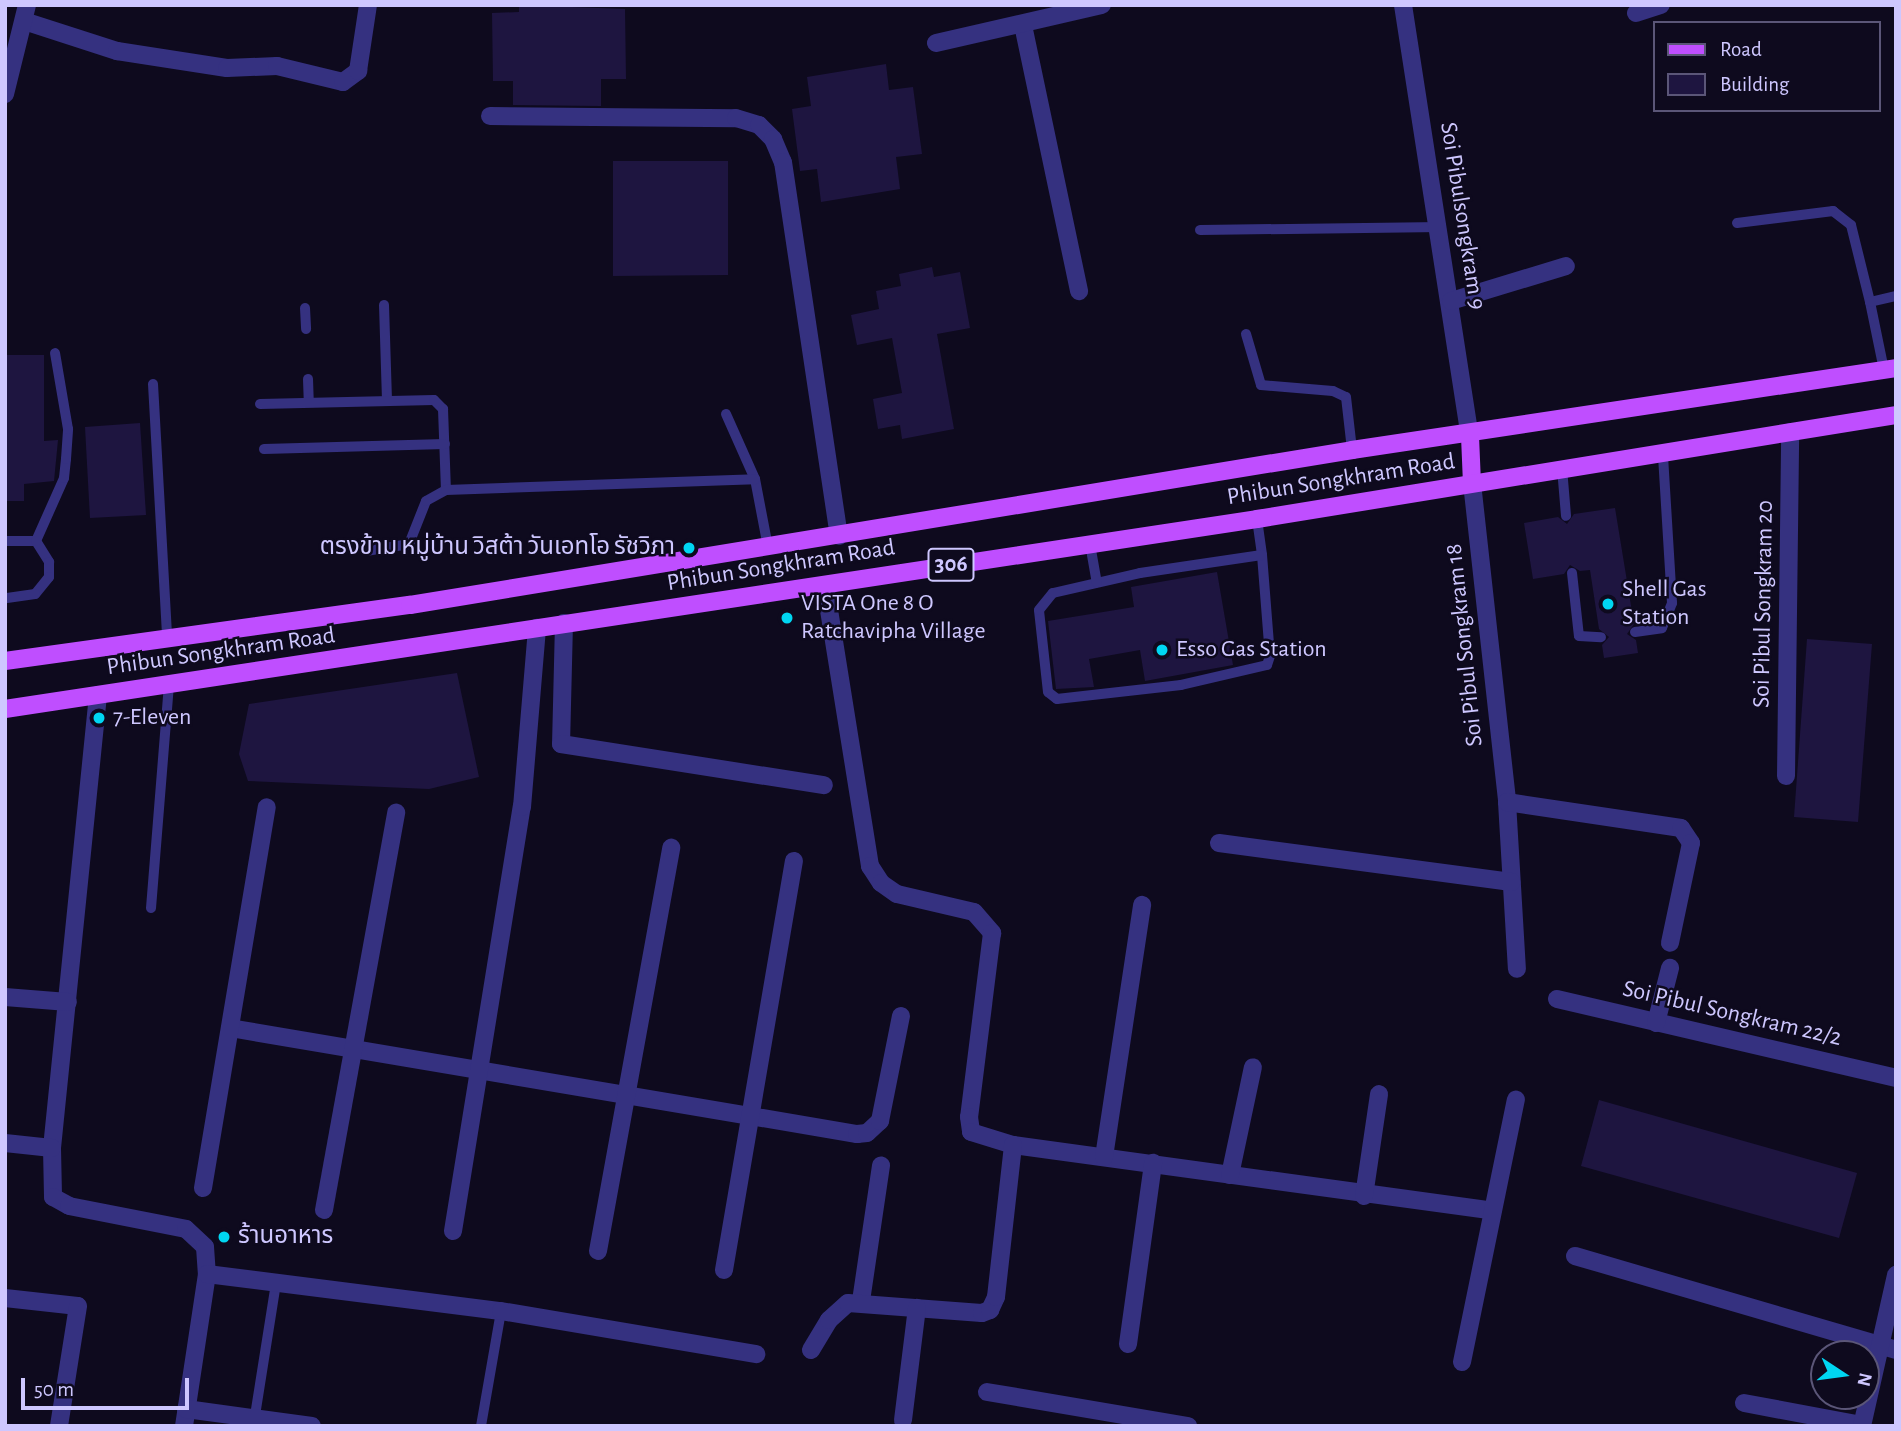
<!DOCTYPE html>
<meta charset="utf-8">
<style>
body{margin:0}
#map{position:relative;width:1901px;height:1431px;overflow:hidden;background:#0e0a1e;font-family:"Alegreya Sans","Noto Sans Thai",sans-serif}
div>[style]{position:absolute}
.building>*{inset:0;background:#1e1540}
.lane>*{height:10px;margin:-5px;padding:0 5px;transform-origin:5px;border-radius:5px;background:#353180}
.street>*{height:18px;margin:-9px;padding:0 9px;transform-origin:9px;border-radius:9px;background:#353180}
.primary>*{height:18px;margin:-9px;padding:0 9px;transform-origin:9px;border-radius:9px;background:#bf4eff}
.dots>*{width:19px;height:19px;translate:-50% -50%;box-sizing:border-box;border:4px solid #0e0a1e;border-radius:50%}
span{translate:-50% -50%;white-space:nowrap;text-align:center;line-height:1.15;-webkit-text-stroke:5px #0e0a1e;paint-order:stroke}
.shield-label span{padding:2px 5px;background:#0e0a1e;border:2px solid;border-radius:5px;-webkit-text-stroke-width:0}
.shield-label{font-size:23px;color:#cec7ff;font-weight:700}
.street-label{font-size:24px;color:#cec7ff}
.poi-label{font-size:24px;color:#cec7ff}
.right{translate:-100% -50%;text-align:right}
.left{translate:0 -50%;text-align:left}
.frame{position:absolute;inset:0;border:7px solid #cec7ff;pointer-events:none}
.legend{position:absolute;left:1653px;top:21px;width:228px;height:91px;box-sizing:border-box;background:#0e0a1e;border:2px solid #5b5678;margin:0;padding:9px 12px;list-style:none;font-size:21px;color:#cec7ff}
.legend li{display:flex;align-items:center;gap:14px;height:35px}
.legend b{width:35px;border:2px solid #5b5678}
.north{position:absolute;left:1810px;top:1340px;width:70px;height:70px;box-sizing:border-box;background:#0e0a1e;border:2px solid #5b5678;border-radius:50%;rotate:103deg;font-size:19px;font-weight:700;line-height:28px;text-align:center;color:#cec7ff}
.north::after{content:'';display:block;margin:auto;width:24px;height:32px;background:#00d6f2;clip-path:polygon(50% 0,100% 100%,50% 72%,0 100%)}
.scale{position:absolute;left:21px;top:1378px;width:168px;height:32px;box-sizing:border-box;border:4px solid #cec7ff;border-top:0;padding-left:9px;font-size:21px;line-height:24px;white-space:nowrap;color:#cec7ff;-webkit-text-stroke:5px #0e0a1e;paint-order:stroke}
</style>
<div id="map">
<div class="building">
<i style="clip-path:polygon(519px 5px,625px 9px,626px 79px,601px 79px,601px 106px,513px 105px,513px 81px,493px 81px,492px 13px,519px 12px)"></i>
<i style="clip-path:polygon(886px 64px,889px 90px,913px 87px,922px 154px,896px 157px,900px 189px,821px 202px,817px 169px,800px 171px,792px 109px,811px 106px,807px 77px)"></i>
<i style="clip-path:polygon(613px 161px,728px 161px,728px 275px,613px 276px)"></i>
<i style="clip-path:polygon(932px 267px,934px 277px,960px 272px,970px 328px,937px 334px,954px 429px,902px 439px,900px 425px,878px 429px,873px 399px,902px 393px,892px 338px,857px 345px,851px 315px,879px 309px,876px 291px,901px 286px,899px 274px)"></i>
<i style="clip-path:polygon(5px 355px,44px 355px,44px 441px,58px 440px,54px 481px,24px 484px,24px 501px,5px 501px)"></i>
<i style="clip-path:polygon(140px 423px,146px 515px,90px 518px,85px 427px)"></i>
<i style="clip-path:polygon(1615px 508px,1634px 624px,1627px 634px,1636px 640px,1638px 653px,1604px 658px,1602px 645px,1609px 637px,1599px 629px,1590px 570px,1580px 571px,1570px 565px,1564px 574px,1533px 579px,1524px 523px,1558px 517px,1567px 524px,1574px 514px)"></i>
<i style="clip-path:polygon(1217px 572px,1233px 665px,1145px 681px,1140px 650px,1089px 659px,1094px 687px,1056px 689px,1048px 621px,1134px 607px,1131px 587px)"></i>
<i style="clip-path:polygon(1807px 639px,1872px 644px,1858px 822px,1794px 817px)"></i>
<i style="clip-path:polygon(457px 673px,479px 777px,429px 789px,248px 781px,239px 754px,249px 704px)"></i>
<i style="clip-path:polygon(1599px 1100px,1857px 1173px,1839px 1238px,1581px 1166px)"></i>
</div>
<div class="lane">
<i style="left:1737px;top:223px;width:97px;rotate:-7.1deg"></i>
<i style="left:1833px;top:211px;width:23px;rotate:38deg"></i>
<i style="left:1851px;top:225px;width:79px;rotate:76.1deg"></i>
<i style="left:1200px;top:230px;width:241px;rotate:-0.7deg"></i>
<i style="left:384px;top:305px;width:94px;rotate:88.2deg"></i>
<i style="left:305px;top:308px;width:21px;rotate:87deg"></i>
<i style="left:1246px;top:334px;width:53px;rotate:73.6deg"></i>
<i style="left:1261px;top:385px;width:72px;rotate:4.8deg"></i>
<i style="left:1333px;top:391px;width:14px;rotate:25deg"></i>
<i style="left:1346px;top:397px;width:53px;rotate:83.5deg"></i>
<i style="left:1884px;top:370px;width:69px;rotate:-101.6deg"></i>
<i style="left:1870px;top:302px;width:27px;rotate:-13deg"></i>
<i style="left:308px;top:379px;width:23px;rotate:88deg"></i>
<i style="left:153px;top:384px;width:253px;rotate:86.8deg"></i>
<i style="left:260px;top:404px;width:174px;rotate:-1.3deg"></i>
<i style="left:434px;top:400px;width:13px;rotate:45deg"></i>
<i style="left:443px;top:409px;width:81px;rotate:87.9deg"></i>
<i style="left:726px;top:414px;width:71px;rotate:66deg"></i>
<i style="left:755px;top:479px;width:69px;rotate:79.2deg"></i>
<i style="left:264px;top:449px;width:181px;rotate:-1.6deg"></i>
<i style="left:1562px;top:468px;width:48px;rotate:85.2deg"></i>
<i style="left:1257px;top:519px;width:36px;rotate:82deg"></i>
<i style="left:1262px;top:555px;width:101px;rotate:85.5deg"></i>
<i style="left:1270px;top:656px;width:9px;rotate:108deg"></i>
<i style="left:1267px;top:665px;width:88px;rotate:166.9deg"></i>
<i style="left:1181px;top:685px;width:125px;rotate:173.6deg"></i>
<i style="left:1057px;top:699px;width:11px;rotate:-142deg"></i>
<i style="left:1048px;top:692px;width:82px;rotate:-96.3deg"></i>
<i style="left:1039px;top:610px;width:22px;rotate:-51deg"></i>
<i style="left:1053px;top:593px;width:89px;rotate:-12.9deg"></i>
<i style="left:1140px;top:573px;width:123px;rotate:-8.4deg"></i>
<i style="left:5px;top:541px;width:31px"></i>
<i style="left:36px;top:541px;width:25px;rotate:58deg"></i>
<i style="left:49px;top:562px;width:15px;rotate:90deg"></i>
<i style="left:49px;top:577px;width:22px;rotate:129deg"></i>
<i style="left:35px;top:594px;width:30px;rotate:172deg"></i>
<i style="left:36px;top:541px;width:69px;rotate:-66deg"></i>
<i style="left:64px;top:478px;width:19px;rotate:-84deg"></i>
<i style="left:66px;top:459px;width:30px;rotate:-86deg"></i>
<i style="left:68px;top:429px;width:77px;rotate:-99.7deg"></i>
<i style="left:1090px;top:544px;width:39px;rotate:80deg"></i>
<i style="left:366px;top:551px;width:44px;rotate:-9.2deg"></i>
<i style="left:409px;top:544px;width:46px;rotate:-68.4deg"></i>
<i style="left:426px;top:501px;width:23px;rotate:-29deg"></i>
<i style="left:446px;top:490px;width:309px;rotate:-2deg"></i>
<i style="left:1572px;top:573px;width:63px;rotate:83.7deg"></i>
<i style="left:1579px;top:636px;width:22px;rotate:3deg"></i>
<i style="left:1635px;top:632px;width:27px;rotate:-8deg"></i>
<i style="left:1662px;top:628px;width:27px;rotate:-68deg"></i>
<i style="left:1672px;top:603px;width:149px;rotate:-93.5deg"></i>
<i style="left:151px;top:908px;width:227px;rotate:-85.4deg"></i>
<i style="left:254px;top:1422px;width:141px;rotate:-81deg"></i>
<i style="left:481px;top:1426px;width:117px;rotate:-80.1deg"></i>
</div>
<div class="street">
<i style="left:1403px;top:5px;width:436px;rotate:81.2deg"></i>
<i style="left:1636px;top:13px;width:26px;rotate:-18deg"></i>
<i style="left:24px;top:21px;width:98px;rotate:17.9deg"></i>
<i style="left:117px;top:51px;width:111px;rotate:8.8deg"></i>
<i style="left:227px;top:68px;width:50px;rotate:-2.3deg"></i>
<i style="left:277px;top:66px;width:68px;rotate:13.6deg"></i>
<i style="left:343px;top:82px;width:19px;rotate:-36deg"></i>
<i style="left:358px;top:71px;width:67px;rotate:-81.4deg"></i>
<i style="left:1023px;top:25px;width:272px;rotate:78.1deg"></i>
<i style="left:936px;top:43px;width:170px;rotate:-12.9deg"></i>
<i style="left:5px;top:94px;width:92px;rotate:-76.1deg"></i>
<i style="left:490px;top:116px;width:246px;rotate:0.5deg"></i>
<i style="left:736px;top:118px;width:24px;rotate:17deg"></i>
<i style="left:759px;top:125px;width:20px;rotate:45deg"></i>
<i style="left:773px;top:139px;width:25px;rotate:67deg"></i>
<i style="left:783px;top:162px;width:378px;rotate:81.5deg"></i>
<i style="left:1451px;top:301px;width:120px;rotate:-16.9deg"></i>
<i style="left:1472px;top:483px;width:321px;rotate:83.7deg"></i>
<i style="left:1507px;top:802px;width:167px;rotate:86.6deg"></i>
<i style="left:825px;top:585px;width:285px;rotate:80.9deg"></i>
<i style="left:870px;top:866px;width:20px;rotate:57deg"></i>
<i style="left:881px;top:883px;width:19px;rotate:35deg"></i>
<i style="left:897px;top:894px;width:79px;rotate:13.2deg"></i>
<i style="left:974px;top:912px;width:28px;rotate:49deg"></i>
<i style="left:992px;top:933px;width:185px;rotate:97.1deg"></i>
<i style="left:969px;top:1117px;width:15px;rotate:82deg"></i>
<i style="left:971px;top:1132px;width:44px;rotate:17.2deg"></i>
<i style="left:1013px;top:1145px;width:484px;rotate:7.8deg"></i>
<i style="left:564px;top:623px;width:121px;rotate:91.4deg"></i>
<i style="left:561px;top:744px;width:266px;rotate:8.9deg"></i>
<i style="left:98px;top:695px;width:455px;rotate:95.8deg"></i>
<i style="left:52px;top:1148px;width:49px;rotate:88.8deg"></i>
<i style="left:53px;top:1197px;width:18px;rotate:29deg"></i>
<i style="left:69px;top:1206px;width:119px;rotate:11.1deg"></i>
<i style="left:186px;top:1229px;width:26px;rotate:43deg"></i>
<i style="left:205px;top:1247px;width:27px;rotate:86deg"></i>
<i style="left:207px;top:1274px;width:154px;rotate:98.6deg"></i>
<i style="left:1786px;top:776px;width:344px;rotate:-89.3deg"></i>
<i style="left:1507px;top:802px;width:176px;rotate:8.5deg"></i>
<i style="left:1681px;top:828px;width:18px;rotate:56deg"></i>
<i style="left:1691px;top:843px;width:102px;rotate:101.9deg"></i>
<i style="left:1219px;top:843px;width:295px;rotate:7.6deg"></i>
<i style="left:5px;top:997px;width:63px;rotate:4.5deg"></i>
<i style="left:1557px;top:999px;width:348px;rotate:13.1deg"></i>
<i style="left:1656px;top:1023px;width:57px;rotate:-75.7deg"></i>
<i style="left:230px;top:1028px;width:636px;rotate:9.6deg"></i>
<i style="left:857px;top:1134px;width:10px;rotate:-6deg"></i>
<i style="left:867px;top:1133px;width:18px;rotate:-43deg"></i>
<i style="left:880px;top:1121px;width:107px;rotate:-78.7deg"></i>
<i style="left:5px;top:1143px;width:47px;rotate:6.1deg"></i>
<i style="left:1104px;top:1157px;width:255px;rotate:-81.4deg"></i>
<i style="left:1230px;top:1175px;width:110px;rotate:-78deg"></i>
<i style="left:203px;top:1188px;width:386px;rotate:-80.5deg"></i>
<i style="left:1364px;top:1196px;width:103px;rotate:-81.6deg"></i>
<i style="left:324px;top:1210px;width:404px;rotate:-79.7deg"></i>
<i style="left:453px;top:1231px;width:430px;rotate:-80.8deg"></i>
<i style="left:522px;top:807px;width:180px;rotate:-85.2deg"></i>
<i style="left:598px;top:1251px;width:410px;rotate:-79.7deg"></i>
<i style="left:1575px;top:1256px;width:334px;rotate:16.3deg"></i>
<i style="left:724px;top:1270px;width:415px;rotate:-80.3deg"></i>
<i style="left:207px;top:1274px;width:296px;rotate:7.2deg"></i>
<i style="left:501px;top:1311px;width:259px;rotate:9.6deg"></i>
<i style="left:5px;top:1298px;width:73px;rotate:6.3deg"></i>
<i style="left:78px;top:1306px;width:121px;rotate:99deg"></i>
<i style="left:861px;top:1301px;width:137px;rotate:-81.6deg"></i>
<i style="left:1128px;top:1344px;width:183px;rotate:-82.1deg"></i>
<i style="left:811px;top:1350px;width:35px;rotate:-59deg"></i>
<i style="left:829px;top:1320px;width:25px;rotate:-42deg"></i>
<i style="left:848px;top:1303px;width:134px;rotate:4.3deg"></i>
<i style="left:982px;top:1313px;width:9px;rotate:-21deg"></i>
<i style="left:990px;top:1310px;width:14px;rotate:-65deg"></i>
<i style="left:996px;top:1297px;width:153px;rotate:-83.6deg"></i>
<i style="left:1462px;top:1362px;width:268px;rotate:-78.4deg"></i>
<i style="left:987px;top:1392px;width:204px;rotate:9.6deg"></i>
<i style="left:1744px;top:1403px;width:120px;rotate:10.6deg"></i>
<i style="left:186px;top:1409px;width:127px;rotate:7.7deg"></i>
<i style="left:903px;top:1420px;width:113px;rotate:-82.9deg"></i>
<i style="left:1862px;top:1426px;width:155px;rotate:-77.3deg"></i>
</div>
<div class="primary">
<i style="left:1470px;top:436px;width:47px;rotate:87.6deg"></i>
<i style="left:5px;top:661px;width:409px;rotate:-7.9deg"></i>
<i style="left:410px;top:605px;width:955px;rotate:-9.34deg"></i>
<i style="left:1352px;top:450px;width:550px;rotate:-8.57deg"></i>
<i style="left:5px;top:709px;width:1266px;rotate:-8.63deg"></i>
<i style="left:1257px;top:519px;width:647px;rotate:-9.24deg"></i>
</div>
<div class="dots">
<i style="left:689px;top:548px;background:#00d6f2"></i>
<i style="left:1608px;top:604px;background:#00d6f2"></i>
<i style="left:787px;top:618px;background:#00d6f2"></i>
<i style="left:1162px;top:650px;background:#00d6f2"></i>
<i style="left:99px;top:718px;background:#00d6f2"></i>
<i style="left:224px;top:1237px;background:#00d6f2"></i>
</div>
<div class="shield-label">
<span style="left:951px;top:565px">306</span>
</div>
<div class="street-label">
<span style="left:1462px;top:216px;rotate:81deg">Soi Pibulsongkram 9</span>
<span style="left:1341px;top:480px;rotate:-9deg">Phibun Songkhram Road</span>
<span style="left:781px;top:566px;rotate:-9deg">Phibun Songkhram Road</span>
<span style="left:1764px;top:604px;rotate:-89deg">Soi Pibul Songkram 20</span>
<span style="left:1465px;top:645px;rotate:-96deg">Soi Pibul Songkram 18</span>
<span style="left:221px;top:652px;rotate:-8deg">Phibun Songkhram Road</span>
<span style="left:1732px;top:1014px;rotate:13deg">Soi Pibul Songkram 22/2</span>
</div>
<div class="poi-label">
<span class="right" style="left:675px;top:548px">ตรงข้าม หมู่บ้าน วิสต้า วันเอทโอ รัชวิภา</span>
<span class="left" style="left:1622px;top:604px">Shell Gas<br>Station</span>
<span class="left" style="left:801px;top:618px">VISTA One 8 O<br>Ratchavipha Village</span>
<span class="left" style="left:1176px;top:650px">Esso Gas Station</span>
<span class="left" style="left:113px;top:718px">7-Eleven</span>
<span class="left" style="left:238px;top:1237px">ร้านอาหาร</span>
</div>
<div class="frame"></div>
<ul class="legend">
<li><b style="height:9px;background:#bf4eff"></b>Road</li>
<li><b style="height:19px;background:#1e1540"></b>Building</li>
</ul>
<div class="north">N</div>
<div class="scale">50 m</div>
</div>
